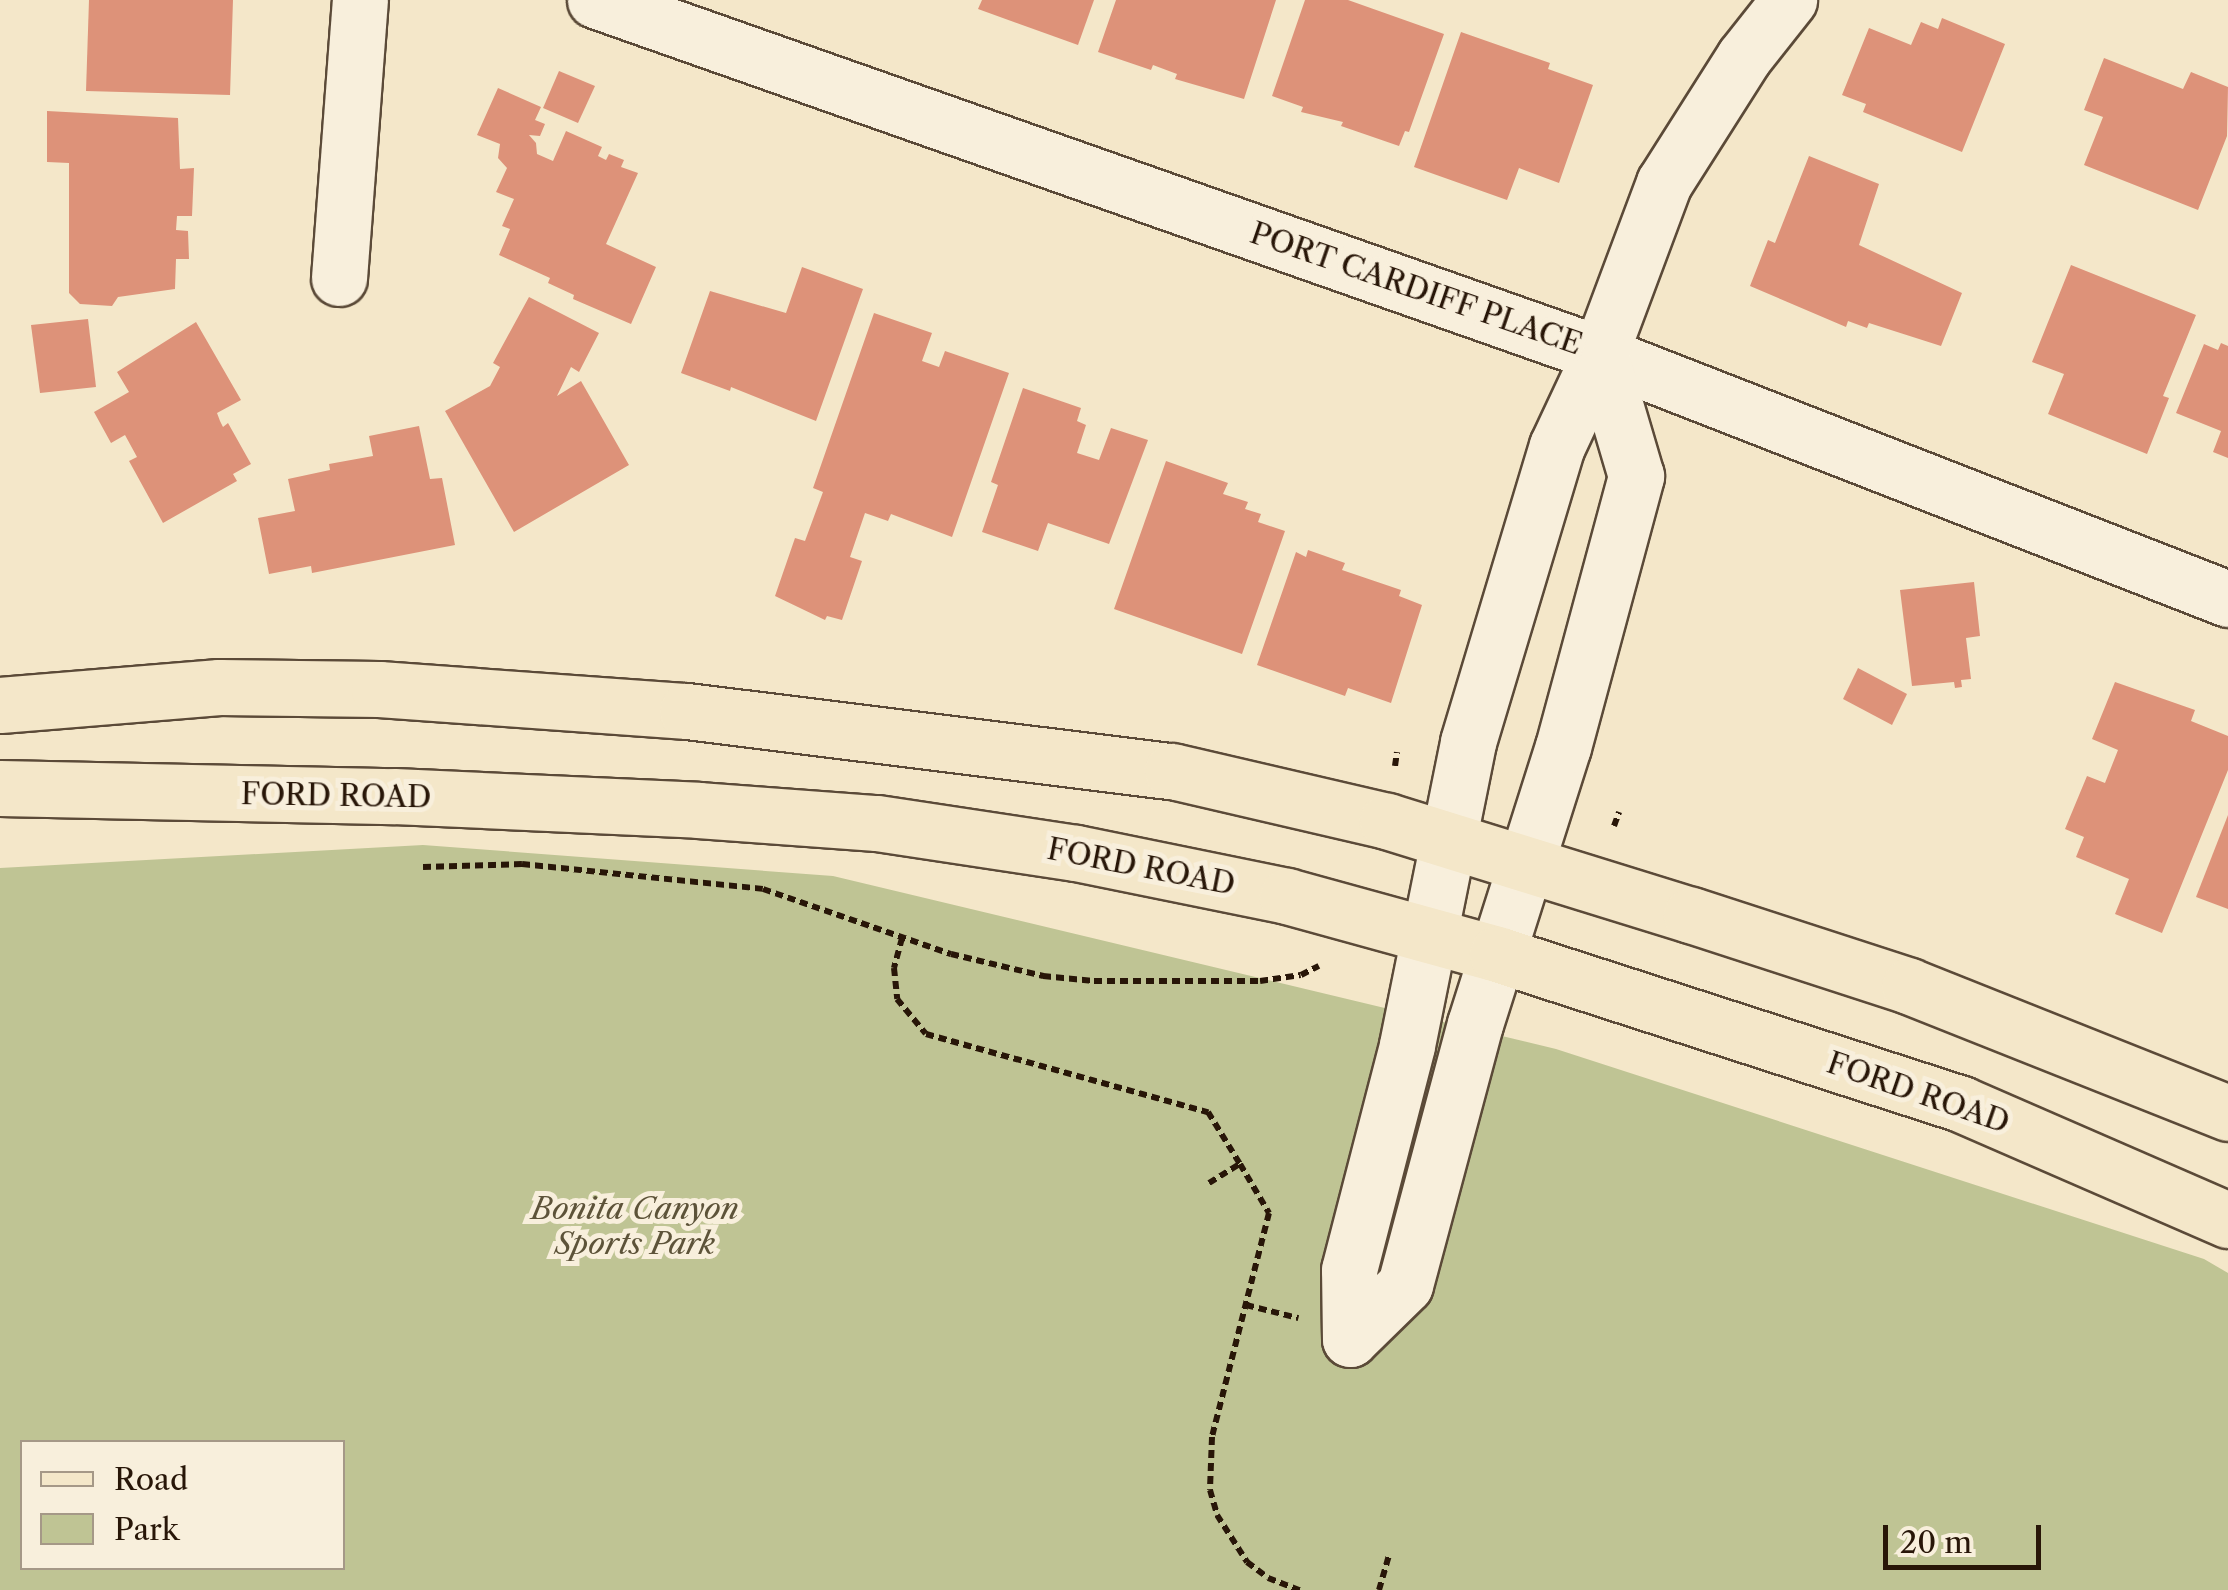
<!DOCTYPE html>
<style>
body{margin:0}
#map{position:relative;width:2228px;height:1590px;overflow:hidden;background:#f4e7c9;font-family:"Libre Caslon Text",serif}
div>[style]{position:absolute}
.green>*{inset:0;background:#bfc494}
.building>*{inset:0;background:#dd9279}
.path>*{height:6px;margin-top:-3px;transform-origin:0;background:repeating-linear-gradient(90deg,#281608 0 8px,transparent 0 13px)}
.roads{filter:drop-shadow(2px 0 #5b4a38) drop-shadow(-2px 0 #5b4a38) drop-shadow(0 2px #5b4a38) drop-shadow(0 -2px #5b4a38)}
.minor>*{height:55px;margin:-27.5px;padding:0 27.5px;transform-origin:27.5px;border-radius:27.5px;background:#f8efdc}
.major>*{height:55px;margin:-27.5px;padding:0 27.5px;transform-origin:27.5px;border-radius:27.5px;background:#f4e7c9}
span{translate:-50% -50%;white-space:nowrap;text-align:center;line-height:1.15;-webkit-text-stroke:10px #f8efdc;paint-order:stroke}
.street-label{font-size:30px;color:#281608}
.park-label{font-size:30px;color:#5d5339;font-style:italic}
.legend{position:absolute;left:20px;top:1440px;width:325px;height:130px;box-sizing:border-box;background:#f8efdc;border:2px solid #a59887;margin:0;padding:12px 18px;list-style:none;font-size:30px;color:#281608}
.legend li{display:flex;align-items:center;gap:20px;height:50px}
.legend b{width:50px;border:2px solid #a59887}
.scale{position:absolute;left:1883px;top:1525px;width:158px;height:45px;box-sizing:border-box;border:5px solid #281608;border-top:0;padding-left:12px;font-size:30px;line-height:35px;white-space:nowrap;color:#281608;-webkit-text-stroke:8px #f8efdc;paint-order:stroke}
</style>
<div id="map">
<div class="green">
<i style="clip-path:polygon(evenodd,423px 845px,833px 876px,1556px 1049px,2204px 1259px,2228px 1273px,2228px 1590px,0 1590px,0 868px,423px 845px,22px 1442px,342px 1442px,342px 1568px,22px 1568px,22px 1442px)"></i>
</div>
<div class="building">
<i style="clip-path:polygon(89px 0,233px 0,230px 95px,86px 91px)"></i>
<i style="clip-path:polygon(982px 0,1094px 0,1078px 45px,978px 9px)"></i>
<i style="clip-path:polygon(1116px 0,1276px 0,1244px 99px,1175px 79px,1177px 74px,1153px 65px,1151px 70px,1098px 52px)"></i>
<i style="clip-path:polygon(1305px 0,1348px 0,1444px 34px,1409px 132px,1405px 131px,1399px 146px,1341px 126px,1343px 122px,1301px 112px,1303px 107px,1272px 96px)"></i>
<i style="clip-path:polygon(1942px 18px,2005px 44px,1962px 152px,1863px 112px,1866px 104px,1842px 95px,1869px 28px,1911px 45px,1921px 22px,1938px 29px)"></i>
<i style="clip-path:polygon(1461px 32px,1550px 63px,1548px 69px,1593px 85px,1559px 183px,1519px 168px,1507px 200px,1414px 167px)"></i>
<i style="clip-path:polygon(2104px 58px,2183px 89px,2191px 72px,2228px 87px,2227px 136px,2198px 210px,2084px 165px,2103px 117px,2084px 110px)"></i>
<i style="clip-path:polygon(559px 71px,595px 86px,578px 123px,543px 108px)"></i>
<i style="clip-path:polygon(498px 88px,541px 107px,535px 120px,545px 124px,540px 136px,529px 135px,536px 143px,537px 154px,553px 161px,566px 131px,602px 147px,598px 156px,606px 160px,609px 154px,624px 160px,621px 167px,638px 173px,606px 244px,656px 267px,631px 324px,573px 299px,574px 295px,548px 283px,550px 278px,499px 255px,510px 229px,502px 226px,514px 199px,496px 192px,507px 168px,498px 158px,500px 144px,477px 135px)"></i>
<i style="clip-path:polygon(47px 111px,178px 118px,180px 169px,194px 168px,192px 216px,177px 216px,176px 230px,188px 231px,189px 259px,176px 259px,175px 289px,118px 297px,112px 306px,80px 304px,69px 293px,69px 163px,47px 162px)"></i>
<i style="clip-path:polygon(1809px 156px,1879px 184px,1859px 245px,1962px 293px,1941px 346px,1869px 323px,1867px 328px,1848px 321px,1846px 327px,1750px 286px,1768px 240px,1775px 243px)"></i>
<i style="clip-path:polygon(2071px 265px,2196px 315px,2163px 396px,2169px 398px,2147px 454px,2048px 414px,2064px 374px,2032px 362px)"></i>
<i style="clip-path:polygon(802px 267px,863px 289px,816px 421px,731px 387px,730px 391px,681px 373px,710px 291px,786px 313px)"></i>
<i style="clip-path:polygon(529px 297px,599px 333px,579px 372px,571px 367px,557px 396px,581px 381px,629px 465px,514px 532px,445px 411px,490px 386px,500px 367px,493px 363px)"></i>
<i style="clip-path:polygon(874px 313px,932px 333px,922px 361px,939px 367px,945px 351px,1009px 373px,952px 537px,891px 514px,888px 521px,865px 513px,850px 557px,862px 561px,842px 620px,827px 616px,825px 620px,775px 596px,795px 538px,805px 541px,823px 492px,813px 488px)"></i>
<i style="clip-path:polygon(88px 319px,96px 387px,40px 393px,31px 325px)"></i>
<i style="clip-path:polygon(196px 322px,241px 400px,217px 413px,220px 421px,223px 427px,228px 423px,251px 464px,233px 474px,237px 481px,163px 523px,129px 461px,137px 457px,125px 435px,111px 443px,94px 412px,129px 392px,117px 372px)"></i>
<i style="clip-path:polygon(2221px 343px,2228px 346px,2228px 458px,2213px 452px,2221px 431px,2176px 413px,2204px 344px,2218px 350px)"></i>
<i style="clip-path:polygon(1023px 388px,1081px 408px,1077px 421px,1086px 425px,1077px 453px,1099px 460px,1111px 428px,1148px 440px,1109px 544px,1048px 523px,1038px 551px,982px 532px,998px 485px,991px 482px)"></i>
<i style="clip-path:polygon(419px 426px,430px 479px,442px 478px,455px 545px,312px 573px,311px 566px,269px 574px,258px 518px,295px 511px,288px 479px,330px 470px,329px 464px,373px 456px,369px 436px)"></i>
<i style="clip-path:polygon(1166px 461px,1228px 483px,1223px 494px,1248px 502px,1245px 509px,1261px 514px,1258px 522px,1285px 531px,1242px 654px,1114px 609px)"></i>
<i style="clip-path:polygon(1308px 550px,1345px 563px,1342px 570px,1401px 590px,1399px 596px,1422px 605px,1391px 703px,1348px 688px,1345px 696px,1257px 665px,1296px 552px,1306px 557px)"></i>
<i style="clip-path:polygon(1974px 582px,1980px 636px,1966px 638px,1971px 679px,1961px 680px,1962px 687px,1955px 688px,1954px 682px,1912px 686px,1900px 590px)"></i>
<i style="clip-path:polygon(1858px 668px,1907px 694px,1892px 725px,1843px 699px)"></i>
<i style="clip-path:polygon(2115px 682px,2195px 710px,2191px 721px,2228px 736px,2228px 770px,2162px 933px,2115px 914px,2129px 879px,2076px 857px,2084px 837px,2065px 829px,2087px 776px,2105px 783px,2118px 750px,2092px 739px)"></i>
<i style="clip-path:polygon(2228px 815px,2228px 909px,2196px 897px)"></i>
</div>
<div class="path">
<i style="left:1395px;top:766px;width:14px;rotate:-82deg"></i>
<i style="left:1614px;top:826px;width:15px;rotate:-70deg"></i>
<i style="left:423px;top:867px;width:99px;rotate:-1.7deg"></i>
<i style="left:522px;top:864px;width:242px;rotate:5.9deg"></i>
<i style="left:763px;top:889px;width:199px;rotate:19.1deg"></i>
<i style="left:951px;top:954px;width:95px;rotate:13.4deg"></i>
<i style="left:1043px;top:976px;width:51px;rotate:5.6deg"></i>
<i style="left:1094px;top:981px;width:166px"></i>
<i style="left:1260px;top:981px;width:41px;rotate:-8.3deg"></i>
<i style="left:1301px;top:975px;width:20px;rotate:-27deg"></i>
<i style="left:902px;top:938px;width:31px;rotate:105deg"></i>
<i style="left:894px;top:968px;width:31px;rotate:84deg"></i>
<i style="left:897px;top:999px;width:45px;rotate:50.4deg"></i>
<i style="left:926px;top:1034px;width:293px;rotate:15.5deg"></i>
<i style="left:1208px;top:1112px;width:61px;rotate:58.4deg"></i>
<i style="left:1240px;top:1164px;width:57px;rotate:59.4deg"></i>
<i style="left:1269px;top:1213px;width:231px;rotate:104.3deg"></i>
<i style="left:1212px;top:1437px;width:53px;rotate:92.2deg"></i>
<i style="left:1210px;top:1490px;width:26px;rotate:74deg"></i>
<i style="left:1217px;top:1515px;width:56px;rotate:57.4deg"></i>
<i style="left:1247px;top:1562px;width:26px;rotate:37deg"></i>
<i style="left:1268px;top:1578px;width:34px;rotate:21deg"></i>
<i style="left:1209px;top:1183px;width:36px;rotate:-32deg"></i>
<i style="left:1246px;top:1305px;width:54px;rotate:14deg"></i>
<i style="left:1379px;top:1590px;width:36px;rotate:-74deg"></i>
</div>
<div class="roads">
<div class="minor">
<i style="left:595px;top:0;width:1066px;rotate:19.4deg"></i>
<i style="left:1600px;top:354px;width:674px;rotate:21.31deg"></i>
<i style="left:339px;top:278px;width:279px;rotate:-85.7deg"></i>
<i style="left:1350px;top:1339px;width:69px;rotate:-90.8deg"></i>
<i style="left:1349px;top:1270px;width:232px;rotate:-75.5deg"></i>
<i style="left:1407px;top:1045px;width:309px;rotate:-78.6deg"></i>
<i style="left:1468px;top:742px;width:309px;rotate:-73.3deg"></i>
<i style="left:1557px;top:446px;width:102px;rotate:-64.9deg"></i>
<i style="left:1600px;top:354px;width:183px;rotate:-69.5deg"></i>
<i style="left:1664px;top:183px;width:149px;rotate:-57.6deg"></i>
<i style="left:1744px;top:57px;width:73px;rotate:-51.7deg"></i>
<i style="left:1350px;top:1339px;width:77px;rotate:-44.5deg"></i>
<i style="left:1405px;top:1285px;width:270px;rotate:-75deg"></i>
<i style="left:1475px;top:1024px;width:291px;rotate:-72.4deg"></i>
<i style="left:1563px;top:747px;width:281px;rotate:-74.9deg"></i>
<i style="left:1636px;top:476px;width:127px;rotate:-106.4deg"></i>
</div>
<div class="major">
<i style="left:0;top:705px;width:220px;rotate:-4.7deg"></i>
<i style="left:219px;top:687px;width:160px;rotate:0.7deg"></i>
<i style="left:379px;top:689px;width:309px;rotate:4.1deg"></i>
<i style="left:687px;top:711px;width:489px;rotate:7.1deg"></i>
<i style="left:1172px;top:771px;width:221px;rotate:13.1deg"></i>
<i style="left:1387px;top:821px;width:318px;rotate:17.2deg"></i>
<i style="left:1691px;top:915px;width:229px;rotate:18deg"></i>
<i style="left:1909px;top:986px;width:343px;rotate:21.7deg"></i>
<i style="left:0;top:788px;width:394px;rotate:1.2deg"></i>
<i style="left:394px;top:796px;width:304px;rotate:2.6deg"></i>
<i style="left:698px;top:810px;width:179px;rotate:4.2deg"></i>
<i style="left:877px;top:823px;width:201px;rotate:8.6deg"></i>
<i style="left:1076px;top:853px;width:215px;rotate:11.5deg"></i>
<i style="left:1287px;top:896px;width:218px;rotate:15.4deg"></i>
<i style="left:1497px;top:954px;width:488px;rotate:17.9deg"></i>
<i style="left:1961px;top:1104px;width:291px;rotate:23.5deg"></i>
</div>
</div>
<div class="street-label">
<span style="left:1416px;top:289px;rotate:19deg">PORT CARDIFF PLACE</span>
<span style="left:336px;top:796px;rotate:1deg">FORD ROAD</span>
<span style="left:1141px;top:867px;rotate:11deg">FORD ROAD</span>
<span style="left:1918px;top:1093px;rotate:19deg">FORD ROAD</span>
</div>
<div class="park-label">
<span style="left:635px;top:1226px">Bonita Canyon<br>Sports Park</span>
</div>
<ul class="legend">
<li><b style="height:12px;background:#f4e7c9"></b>Road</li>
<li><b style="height:28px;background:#bfc494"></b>Park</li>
</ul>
<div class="scale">20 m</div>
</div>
